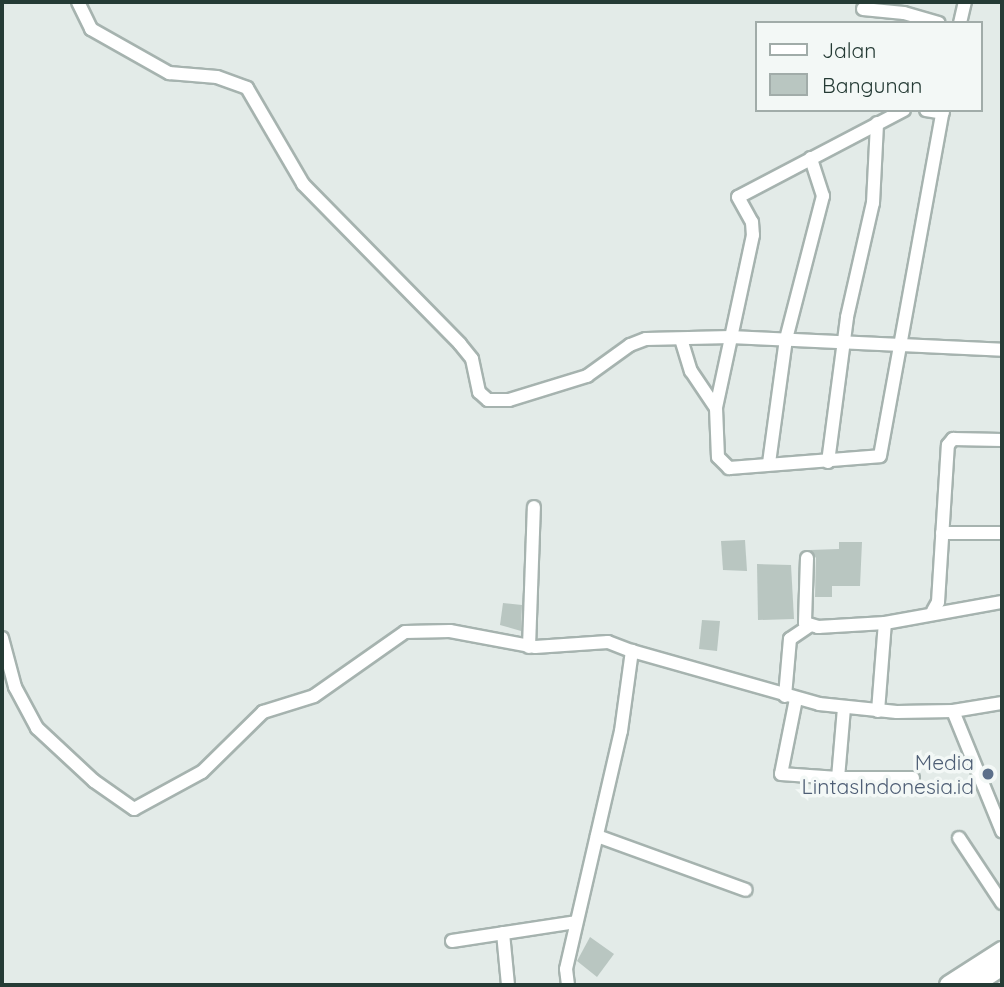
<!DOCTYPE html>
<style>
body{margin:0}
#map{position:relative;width:1004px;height:987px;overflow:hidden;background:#e3ebe8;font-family:Quicksand,sans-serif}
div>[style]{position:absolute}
.building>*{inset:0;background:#b9c6c1}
.roads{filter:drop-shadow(2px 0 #a6b3af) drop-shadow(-2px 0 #a6b3af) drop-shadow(0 2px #a6b3af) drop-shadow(0 -2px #a6b3af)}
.street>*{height:12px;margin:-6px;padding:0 6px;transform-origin:6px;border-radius:6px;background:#fff}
.secondary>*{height:18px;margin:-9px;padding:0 9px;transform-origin:9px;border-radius:9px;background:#fff}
.dots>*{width:19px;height:19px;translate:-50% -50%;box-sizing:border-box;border:4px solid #f3f8f6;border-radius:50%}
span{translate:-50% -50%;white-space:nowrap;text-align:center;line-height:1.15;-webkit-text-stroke:7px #f3f8f6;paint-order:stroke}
.service-label{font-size:21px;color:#4e5e75}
.right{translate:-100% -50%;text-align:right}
.frame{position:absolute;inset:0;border:4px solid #253b35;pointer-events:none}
.legend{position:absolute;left:755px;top:21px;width:228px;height:91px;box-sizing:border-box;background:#f3f8f6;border:2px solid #a1aca9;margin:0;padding:9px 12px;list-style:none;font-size:21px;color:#253b35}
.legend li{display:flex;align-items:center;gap:14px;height:35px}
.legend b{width:35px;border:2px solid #a1aca9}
</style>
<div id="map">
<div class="building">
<i style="clip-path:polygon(745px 540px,747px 571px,723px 570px,721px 541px)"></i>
<i style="clip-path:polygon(839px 542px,862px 542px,860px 586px,832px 586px,832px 597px,815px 597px,816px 558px,810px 550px,839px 549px)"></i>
<i style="clip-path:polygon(757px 564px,791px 565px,794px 619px,758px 620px)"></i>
<i style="clip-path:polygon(503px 603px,522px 605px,521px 631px,500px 625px)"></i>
<i style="clip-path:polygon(702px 620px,720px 621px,717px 651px,699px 649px)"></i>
<i style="clip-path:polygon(590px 937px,614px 954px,597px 977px,577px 961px)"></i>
</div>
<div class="roads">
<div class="street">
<i style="left:78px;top:2px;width:30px;rotate:64deg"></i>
<i style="left:91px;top:29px;width:90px;rotate:29.4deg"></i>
<i style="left:169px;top:73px;width:48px;rotate:4.8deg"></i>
<i style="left:217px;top:77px;width:32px;rotate:20deg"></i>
<i style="left:247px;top:88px;width:111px;rotate:59.7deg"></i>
<i style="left:303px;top:184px;width:224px;rotate:45.5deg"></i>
<i style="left:460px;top:344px;width:19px;rotate:51deg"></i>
<i style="left:472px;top:359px;width:34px;rotate:78deg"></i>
<i style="left:479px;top:392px;width:12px;rotate:42deg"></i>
<i style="left:488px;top:400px;width:21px"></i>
<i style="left:509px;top:400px;width:82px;rotate:-17.1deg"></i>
<i style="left:587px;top:376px;width:53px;rotate:-35.8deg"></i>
<i style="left:630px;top:345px;width:17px;rotate:-21deg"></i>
<i style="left:646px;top:339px;width:85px;rotate:-1.3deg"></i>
<i style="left:731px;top:337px;width:271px;rotate:2.7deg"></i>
<i style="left:863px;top:9px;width:41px;rotate:5.6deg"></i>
<i style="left:904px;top:13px;width:36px;rotate:16deg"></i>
<i style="left:960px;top:23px;width:22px;rotate:-77deg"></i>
<i style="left:904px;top:110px;width:187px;rotate:152.3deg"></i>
<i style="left:738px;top:197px;width:29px;rotate:61deg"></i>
<i style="left:752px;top:222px;width:13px;rotate:86deg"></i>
<i style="left:753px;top:235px;width:177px;rotate:102.1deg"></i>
<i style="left:716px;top:408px;width:49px;rotate:87.7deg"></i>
<i style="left:718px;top:457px;width:16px;rotate:45deg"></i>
<i style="left:729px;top:468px;width:151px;rotate:-4.5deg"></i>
<i style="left:880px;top:456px;width:352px;rotate:-79.7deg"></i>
<i style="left:926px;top:110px;width:17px;rotate:10deg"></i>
<i style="left:681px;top:339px;width:34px;rotate:73deg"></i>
<i style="left:691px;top:371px;width:45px;rotate:56deg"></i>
<i style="left:828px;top:462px;width:146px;rotate:-82.5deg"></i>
<i style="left:847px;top:317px;width:117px;rotate:-77.2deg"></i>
<i style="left:873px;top:203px;width:80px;rotate:-87.1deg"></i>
<i style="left:769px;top:463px;width:125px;rotate:-82.2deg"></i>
<i style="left:786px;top:339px;width:148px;rotate:-75.5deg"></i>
<i style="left:823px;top:196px;width:40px;rotate:-108deg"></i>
<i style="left:942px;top:533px;width:60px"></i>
<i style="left:807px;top:558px;width:65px;rotate:91.8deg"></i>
<i style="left:805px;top:623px;width:14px;rotate:17deg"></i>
<i style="left:818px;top:627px;width:67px;rotate:-3.4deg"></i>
<i style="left:933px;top:611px;width:10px;rotate:-61deg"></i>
<i style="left:938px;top:602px;width:157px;rotate:-86.4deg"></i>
<i style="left:948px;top:445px;width:8px;rotate:-50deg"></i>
<i style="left:953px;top:439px;width:49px;rotate:1.2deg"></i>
<i style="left:2px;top:638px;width:51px;rotate:75.1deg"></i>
<i style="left:15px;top:687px;width:47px;rotate:61.8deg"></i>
<i style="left:37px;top:728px;width:78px;rotate:42.9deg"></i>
<i style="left:94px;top:781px;width:49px;rotate:35deg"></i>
<i style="left:134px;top:809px;width:77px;rotate:-28.6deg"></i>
<i style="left:202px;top:772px;width:86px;rotate:-44.5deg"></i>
<i style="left:263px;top:712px;width:53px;rotate:-17.4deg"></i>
<i style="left:314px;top:696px;width:111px;rotate:-35.1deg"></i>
<i style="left:405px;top:632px;width:45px;rotate:-1.3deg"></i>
<i style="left:450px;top:631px;width:86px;rotate:10.7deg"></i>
<i style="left:535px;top:647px;width:73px;rotate:-3.9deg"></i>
<i style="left:608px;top:642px;width:26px;rotate:21deg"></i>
<i style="left:529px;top:647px;width:140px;rotate:-88deg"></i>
<i style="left:785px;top:696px;width:57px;rotate:-85deg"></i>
<i style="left:790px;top:639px;width:23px;rotate:-34deg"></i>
<i style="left:796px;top:699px;width:76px;rotate:101.3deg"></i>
<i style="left:781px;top:774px;width:57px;rotate:4deg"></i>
<i style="left:844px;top:708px;width:70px;rotate:94.9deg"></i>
<i style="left:838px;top:778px;width:75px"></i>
<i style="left:878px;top:711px;width:88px;rotate:-85.5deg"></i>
<i style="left:885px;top:623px;width:119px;rotate:-10.2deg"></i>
<i style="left:953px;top:711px;width:50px;rotate:-9.3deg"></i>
<i style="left:597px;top:836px;width:158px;rotate:19.9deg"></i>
<i style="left:959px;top:838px;width:78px;rotate:56.5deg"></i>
<i style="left:503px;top:933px;width:52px;rotate:84.5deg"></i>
<i style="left:452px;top:941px;width:125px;rotate:-8.7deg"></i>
<i style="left:568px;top:985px;width:16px;rotate:-97deg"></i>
<i style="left:566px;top:969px;width:244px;rotate:-77deg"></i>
<i style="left:621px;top:731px;width:81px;rotate:-82.2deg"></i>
<i style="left:632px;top:651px;width:194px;rotate:15.8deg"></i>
<i style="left:819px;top:704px;width:78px;rotate:5.9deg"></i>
<i style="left:897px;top:712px;width:56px;rotate:-1deg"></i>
<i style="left:953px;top:711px;width:130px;rotate:67.8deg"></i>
</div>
<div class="secondary">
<i style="left:949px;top:985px;width:63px;rotate:-32.7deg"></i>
<i style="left:973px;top:985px;width:35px;rotate:-33deg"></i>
</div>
</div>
<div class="dots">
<i style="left:988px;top:774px;background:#5c6f8a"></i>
</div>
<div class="service-label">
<span class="right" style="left:974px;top:774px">Media<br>LintasIndonesia.id</span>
</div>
<div class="frame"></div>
<ul class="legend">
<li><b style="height:9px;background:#fff"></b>Jalan</li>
<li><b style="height:19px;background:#b9c6c1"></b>Bangunan</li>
</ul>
</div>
